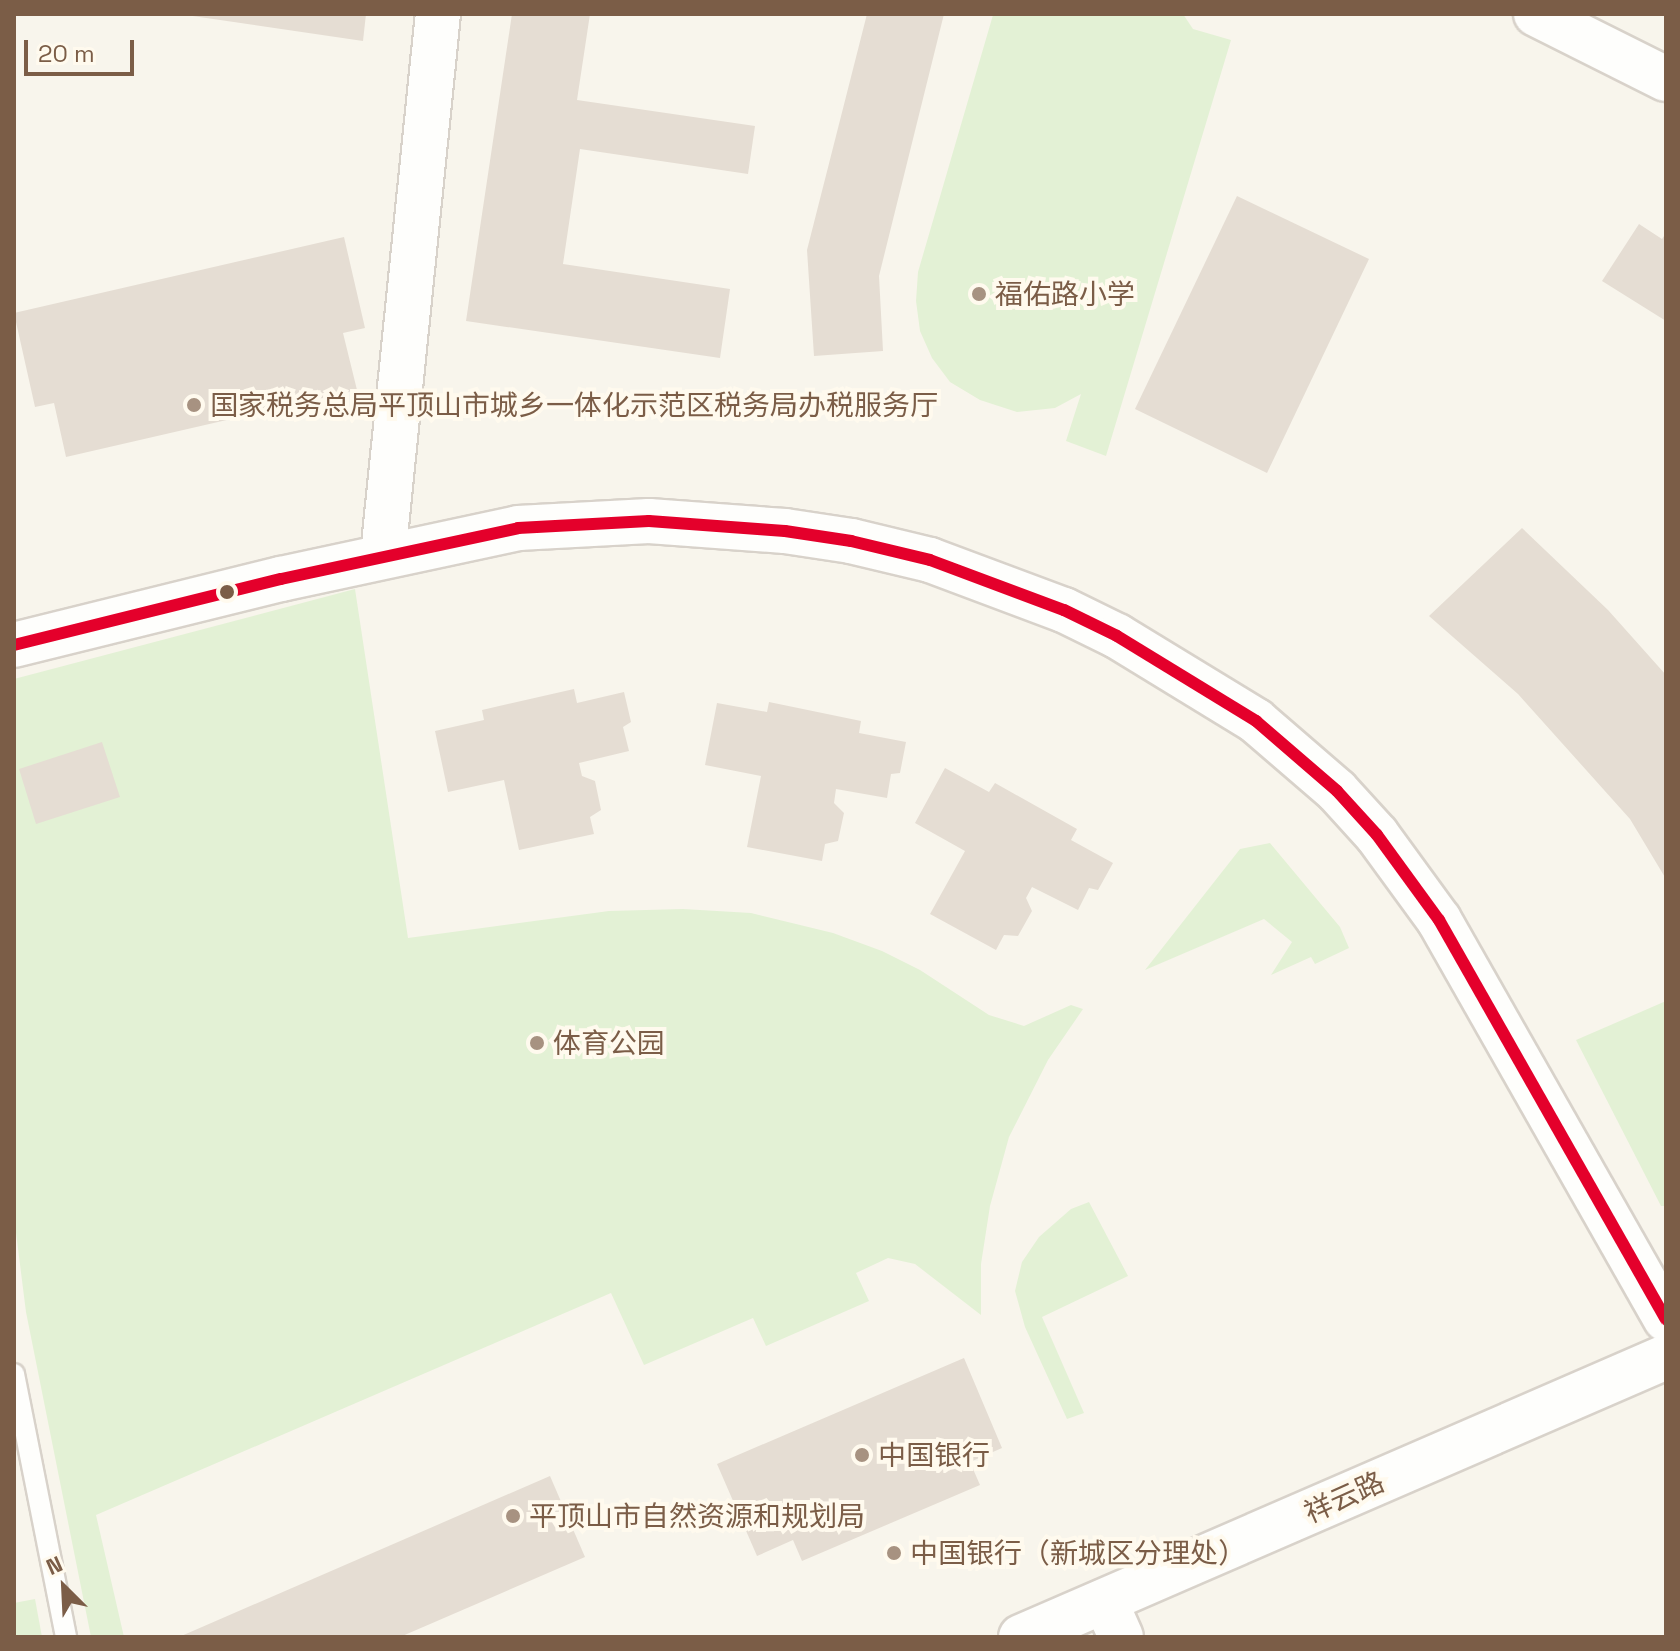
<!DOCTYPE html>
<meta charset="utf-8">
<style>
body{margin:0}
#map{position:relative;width:1680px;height:1651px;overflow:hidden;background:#f8f5ec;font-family:"Space Grotesk","Noto Sans SC",sans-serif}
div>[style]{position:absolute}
.green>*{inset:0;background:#e3f1d5}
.building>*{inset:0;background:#e5ddd3}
.roads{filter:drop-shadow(2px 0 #d8d2ca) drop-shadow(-2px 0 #d8d2ca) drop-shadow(0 2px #d8d2ca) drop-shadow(0 -2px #d8d2ca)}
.lane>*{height:20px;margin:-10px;padding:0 10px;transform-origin:10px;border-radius:10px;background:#fefefc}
.secondary>*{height:44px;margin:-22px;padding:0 22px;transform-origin:22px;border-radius:22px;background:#fefefc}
.bus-1>*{height:12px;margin:-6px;padding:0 6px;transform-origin:6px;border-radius:6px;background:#e4002b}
.dots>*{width:22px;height:22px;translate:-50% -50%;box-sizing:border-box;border:4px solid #fffaee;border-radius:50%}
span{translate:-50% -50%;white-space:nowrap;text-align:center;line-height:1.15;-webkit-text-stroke:8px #fffaee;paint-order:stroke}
.poi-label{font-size:28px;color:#7b5d47}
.left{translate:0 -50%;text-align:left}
.street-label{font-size:28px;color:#7b5d47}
.frame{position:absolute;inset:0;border:16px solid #7b5d47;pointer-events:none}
.north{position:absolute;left:24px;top:1547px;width:80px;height:80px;-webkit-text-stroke:6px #fffaee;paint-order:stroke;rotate:336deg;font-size:22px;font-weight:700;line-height:32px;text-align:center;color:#7b5d47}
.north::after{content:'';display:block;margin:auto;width:28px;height:36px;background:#7b5d47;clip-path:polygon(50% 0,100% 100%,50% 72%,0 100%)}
.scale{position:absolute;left:24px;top:40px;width:110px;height:36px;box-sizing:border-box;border:4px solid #7b5d47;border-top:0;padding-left:10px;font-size:24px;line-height:28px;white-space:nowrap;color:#7b5d47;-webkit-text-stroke:6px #fffaee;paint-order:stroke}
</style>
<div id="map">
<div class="green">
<i style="clip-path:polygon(1183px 14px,1193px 29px,1231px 40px,1106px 456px,1066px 441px,1081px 394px,1055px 408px,1017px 412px,980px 400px,950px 382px,932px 358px,920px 331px,916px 301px,918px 272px,993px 15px)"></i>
<i style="clip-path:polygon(355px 589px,408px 938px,609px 911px,683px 909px,751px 913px,833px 933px,882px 951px,920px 970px,989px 1015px,1024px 1026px,1071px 1005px,1083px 1009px,1048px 1060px,1009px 1137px,990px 1206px,981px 1264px,981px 1315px,915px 1264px,888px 1258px,856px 1273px,869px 1301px,766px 1346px,753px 1318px,644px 1365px,611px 1293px,96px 1515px,124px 1637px,91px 1637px,26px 1312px,14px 1217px,14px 679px)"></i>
<i style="clip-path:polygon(1270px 843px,1340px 927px,1349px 948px,1315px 964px,1311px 957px,1271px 975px,1292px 942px,1264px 919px,1145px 970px,1240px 849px)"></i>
<i style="clip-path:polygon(1666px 1001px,1666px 1206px,1661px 1206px,1576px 1040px)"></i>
<i style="clip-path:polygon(1089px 1202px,1128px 1276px,1042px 1317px,1084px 1413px,1067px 1419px,1025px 1327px,1015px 1291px,1022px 1262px,1039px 1237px,1071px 1209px)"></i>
<i style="clip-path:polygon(35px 1599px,42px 1637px,14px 1637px,14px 1603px)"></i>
</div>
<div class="building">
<i style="clip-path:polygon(179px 14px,366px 14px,363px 41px)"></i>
<i style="clip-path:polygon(512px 14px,590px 14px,577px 100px,755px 126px,748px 174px,580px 149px,563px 264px,730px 289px,720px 358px,466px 321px)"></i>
<i style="clip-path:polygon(867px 14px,944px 14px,879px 276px,883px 351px,814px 356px,807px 250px)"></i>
<i style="clip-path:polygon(1237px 196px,1369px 259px,1267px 473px,1135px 409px)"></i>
<i style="clip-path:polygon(1639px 224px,1662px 239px,1666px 233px,1666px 321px,1602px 281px)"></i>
<i style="clip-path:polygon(344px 237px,365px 328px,343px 333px,357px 390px,66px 457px,54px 403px,35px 407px,14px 313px)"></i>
<i style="clip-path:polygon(1522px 528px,1608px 610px,1666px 675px,1666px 879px,1630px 819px,1518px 694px,1429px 616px)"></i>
<i style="clip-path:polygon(574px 689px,577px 703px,624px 692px,631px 722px,623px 727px,629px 751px,579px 763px,582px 776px,595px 781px,601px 810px,590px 817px,594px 834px,519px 850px,504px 780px,448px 792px,435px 731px,484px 720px,482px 710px)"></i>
<i style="clip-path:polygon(769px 702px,861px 721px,859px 733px,906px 742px,900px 773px,891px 774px,887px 798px,836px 789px,834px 803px,844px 813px,838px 841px,825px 844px,822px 861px,747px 847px,761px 776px,705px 765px,717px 703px,767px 712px)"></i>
<i style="clip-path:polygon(102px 742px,120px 797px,36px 824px,19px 769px)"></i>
<i style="clip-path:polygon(945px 768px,989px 792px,995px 783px,1077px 829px,1071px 840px,1113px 863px,1098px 890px,1089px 888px,1078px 910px,1032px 887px,1026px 898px,1032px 911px,1018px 936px,1004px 935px,996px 950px,930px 914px,965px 851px,915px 823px)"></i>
<i style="clip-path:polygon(964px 1358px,1002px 1448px,970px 1462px,980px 1485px,802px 1561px,793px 1540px,757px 1556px,717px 1464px)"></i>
<i style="clip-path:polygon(550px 1476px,585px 1557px,400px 1637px,179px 1637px)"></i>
</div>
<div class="roads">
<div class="lane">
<i style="left:14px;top:1374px;width:268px;rotate:78.8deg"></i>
</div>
<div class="secondary">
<i style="left:1536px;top:14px;width:145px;rotate:26.6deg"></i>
<i style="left:383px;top:555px;width:544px;rotate:-84.2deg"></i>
<i style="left:14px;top:645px;width:275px;rotate:-13.9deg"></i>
<i style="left:281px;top:579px;width:242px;rotate:-12.1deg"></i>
<i style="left:518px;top:528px;width:131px;rotate:-3.1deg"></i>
<i style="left:649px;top:521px;width:136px;rotate:4.2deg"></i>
<i style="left:785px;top:531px;width:67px;rotate:8.6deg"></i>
<i style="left:851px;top:541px;width:81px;rotate:13.5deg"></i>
<i style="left:930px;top:560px;width:143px;rotate:20.5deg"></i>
<i style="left:1064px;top:610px;width:59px;rotate:26.1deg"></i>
<i style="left:1117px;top:636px;width:163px;rotate:31.4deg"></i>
<i style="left:1256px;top:721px;width:107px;rotate:40.8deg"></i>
<i style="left:1337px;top:791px;width:59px;rotate:47.7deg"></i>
<i style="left:1377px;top:835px;width:105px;rotate:53.9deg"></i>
<i style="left:1439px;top:920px;width:459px;rotate:60.4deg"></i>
<i style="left:1105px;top:1601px;width:39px;rotate:66deg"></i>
<i style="left:1021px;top:1637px;width:703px;rotate:-23.47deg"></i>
</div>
</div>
<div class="bus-1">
<i style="left:14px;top:645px;width:275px;rotate:-13.9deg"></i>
<i style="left:281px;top:579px;width:242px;rotate:-12.1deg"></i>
<i style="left:518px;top:528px;width:131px;rotate:-3.1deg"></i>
<i style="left:649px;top:521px;width:136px;rotate:4.2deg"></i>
<i style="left:785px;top:531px;width:67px;rotate:8.6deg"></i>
<i style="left:851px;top:541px;width:81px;rotate:13.5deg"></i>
<i style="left:930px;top:560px;width:143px;rotate:20.5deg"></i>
<i style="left:1064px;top:610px;width:59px;rotate:26.1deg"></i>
<i style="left:1117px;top:636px;width:163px;rotate:31.4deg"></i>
<i style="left:1256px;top:721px;width:107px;rotate:40.8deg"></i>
<i style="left:1337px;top:791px;width:59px;rotate:47.7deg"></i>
<i style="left:1377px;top:835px;width:105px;rotate:53.9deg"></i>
<i style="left:1439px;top:920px;width:459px;rotate:60.4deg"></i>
</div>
<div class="dots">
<i style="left:979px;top:294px;background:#a79281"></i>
<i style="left:194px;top:405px;background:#a79281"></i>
<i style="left:227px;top:592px;background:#7b5d47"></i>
<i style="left:537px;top:1043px;background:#a79281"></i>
<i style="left:862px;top:1455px;background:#a79281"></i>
<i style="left:513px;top:1516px;background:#a79281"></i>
<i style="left:894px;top:1553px;background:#a79281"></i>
</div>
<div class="poi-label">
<span class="left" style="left:995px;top:294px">福佑路小学</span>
<span class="left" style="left:210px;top:405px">国家税务总局平顶山市城乡一体化示范区税务局办税服务厅</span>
<span class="left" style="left:553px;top:1043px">体育公园</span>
<span class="left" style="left:878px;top:1455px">中国银行</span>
<span class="left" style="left:529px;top:1516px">平顶山市自然资源和规划局</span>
<span class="left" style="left:910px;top:1553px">中国银行（新城区分理处）</span>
</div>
<div class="street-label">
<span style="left:1344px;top:1497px;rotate:-24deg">祥云路</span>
</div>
<div class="frame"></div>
<div class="north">N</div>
<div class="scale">20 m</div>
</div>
